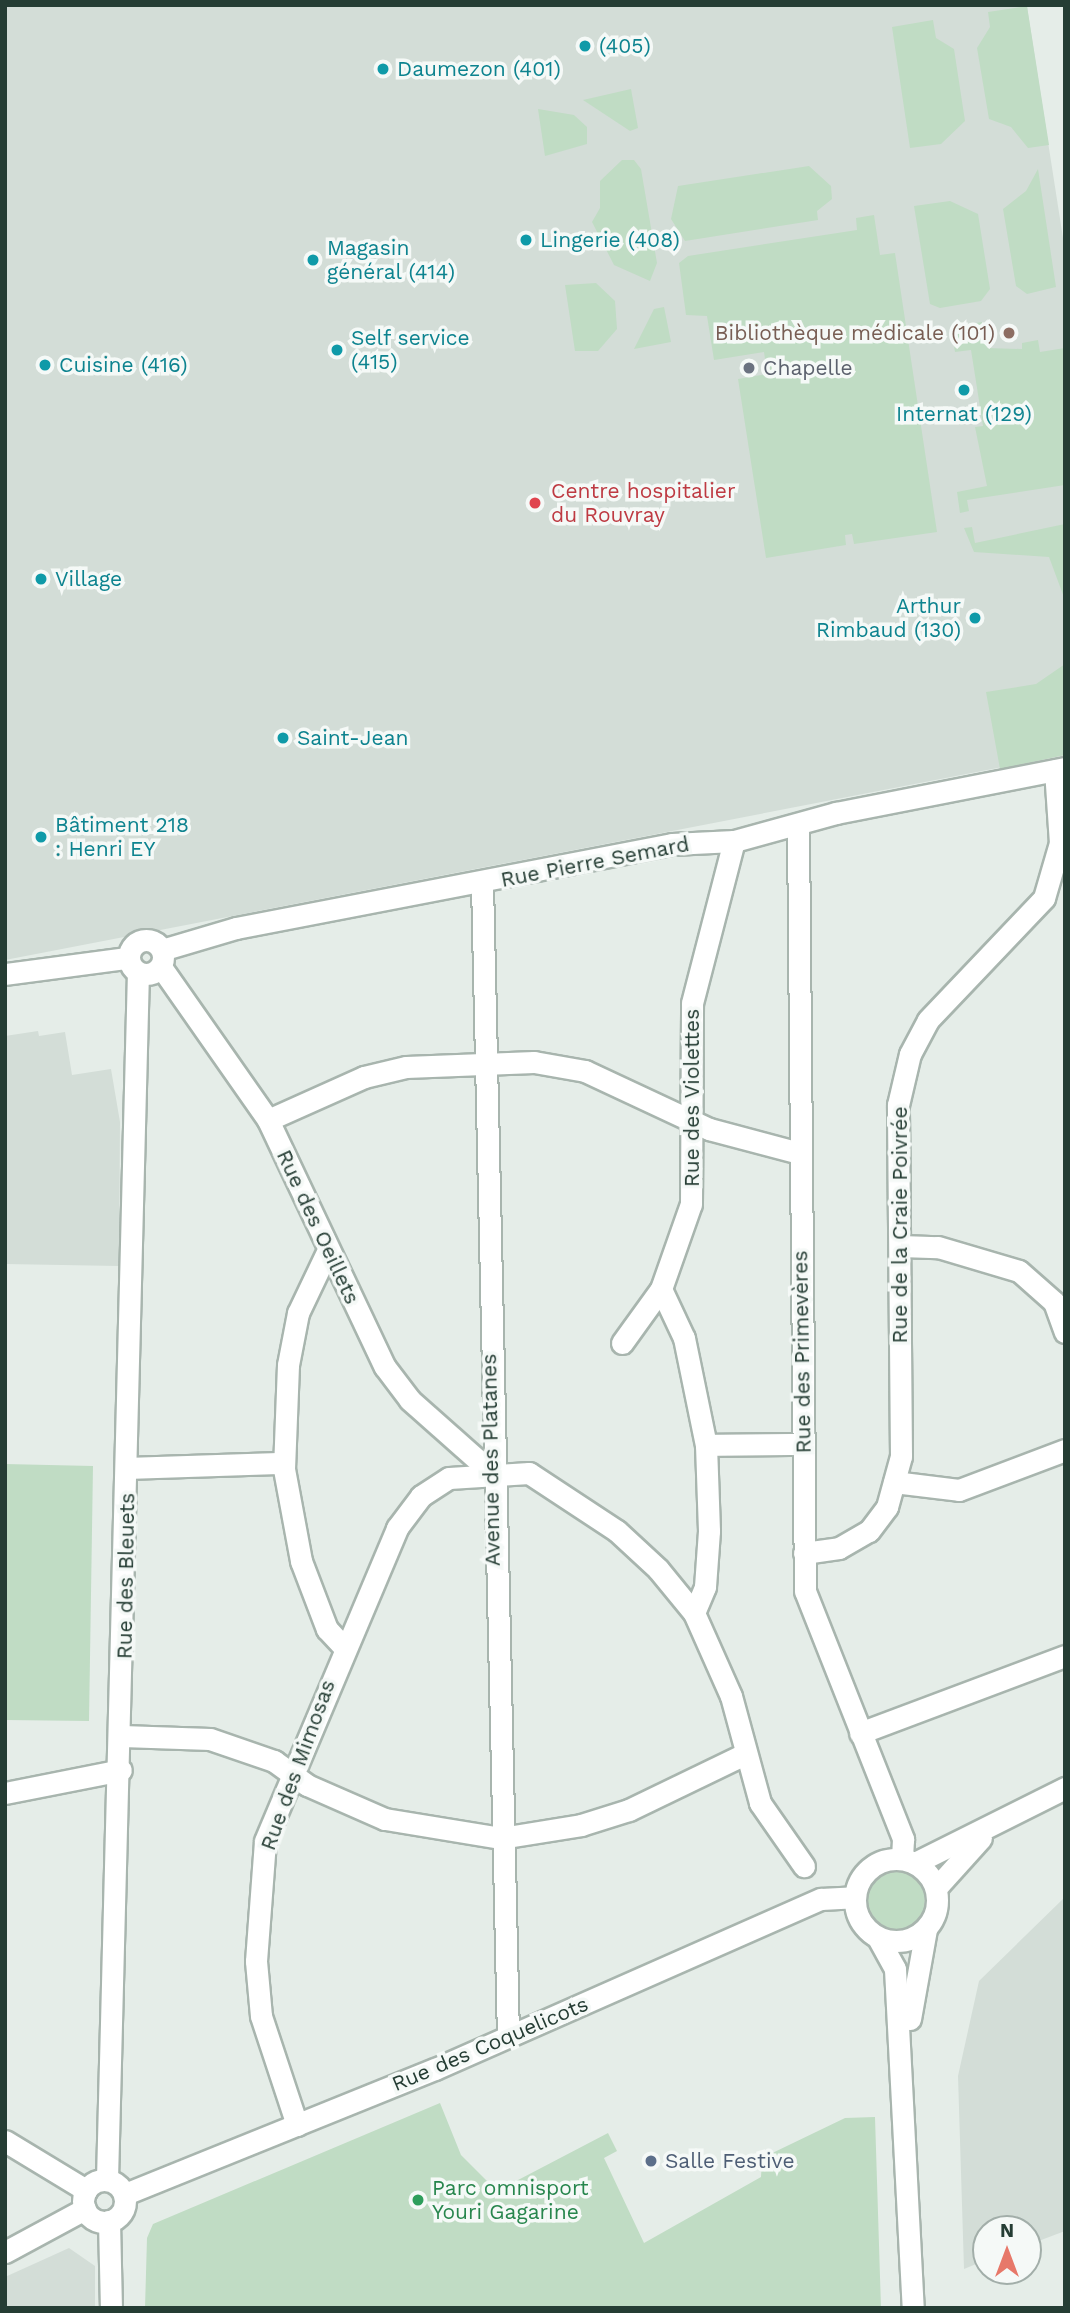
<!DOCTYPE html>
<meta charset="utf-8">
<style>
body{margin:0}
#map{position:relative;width:1070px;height:2313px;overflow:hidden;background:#e5ede8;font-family:"Work Sans",sans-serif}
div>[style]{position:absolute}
.built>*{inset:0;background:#d3ddd7}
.green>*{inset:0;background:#c0dcc4}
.round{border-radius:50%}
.roads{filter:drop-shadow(2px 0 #a8b5ae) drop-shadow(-2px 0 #a8b5ae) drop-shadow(0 2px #a8b5ae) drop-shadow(0 -2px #a8b5ae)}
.street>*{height:21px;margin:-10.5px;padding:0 10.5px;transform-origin:10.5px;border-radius:10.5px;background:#fff}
.street>.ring{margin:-10.5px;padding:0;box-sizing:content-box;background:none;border:21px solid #fff;border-radius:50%}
.secondary>*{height:21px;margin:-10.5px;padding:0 10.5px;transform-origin:10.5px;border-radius:10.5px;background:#fff}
.secondary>.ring{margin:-10.5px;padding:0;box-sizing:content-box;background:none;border:21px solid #fff;border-radius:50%}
.dots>*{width:19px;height:19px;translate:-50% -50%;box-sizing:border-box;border:4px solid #f5f9f7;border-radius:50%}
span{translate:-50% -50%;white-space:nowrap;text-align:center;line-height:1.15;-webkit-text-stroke:7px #f5f9f7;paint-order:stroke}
.culture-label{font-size:21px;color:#0d838f}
.left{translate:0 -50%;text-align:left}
.right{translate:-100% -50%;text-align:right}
.education-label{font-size:21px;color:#785e54}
.worship-label{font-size:21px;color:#5b616d}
.health-label{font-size:21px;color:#be3a42}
.street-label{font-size:21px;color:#253d34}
.service-label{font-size:21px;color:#4e5e75}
.leisure-label{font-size:21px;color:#27864d}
.frame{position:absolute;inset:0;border:7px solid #253d34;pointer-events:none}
.north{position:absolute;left:972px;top:2215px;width:70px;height:70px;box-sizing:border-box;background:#f5f9f7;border:2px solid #a2aea9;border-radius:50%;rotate:0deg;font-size:19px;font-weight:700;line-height:28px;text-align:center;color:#253d34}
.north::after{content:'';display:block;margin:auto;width:24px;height:32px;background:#e77869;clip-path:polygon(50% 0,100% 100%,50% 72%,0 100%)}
</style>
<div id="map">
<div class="built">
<i style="clip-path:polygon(5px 5px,1036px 5px,1027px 7px,1065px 251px,1065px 755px,5px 960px)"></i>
<i style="clip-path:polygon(38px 1031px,39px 1036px,65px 1032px,72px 1075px,111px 1069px,120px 1122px,119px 1266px,5px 1264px,5px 1036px)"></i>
<i style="clip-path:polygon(1065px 1897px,1065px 2231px,1028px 2245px,1028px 2229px,986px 2229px,986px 2260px,964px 2269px,958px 2076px,979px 1981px)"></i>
<i style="clip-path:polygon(69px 2248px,95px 2266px,95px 2308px,5px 2308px,5px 2277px)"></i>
</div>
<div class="green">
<i style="clip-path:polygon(1027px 6px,1049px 145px,1028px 148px,1011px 127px,989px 119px,977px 48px,990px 27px,988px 12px)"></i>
<i style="clip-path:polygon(933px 20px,936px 38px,954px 49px,965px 121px,941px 144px,910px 148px,892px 27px)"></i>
<i style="clip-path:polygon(631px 89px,638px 128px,630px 131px,583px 100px)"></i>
<i style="clip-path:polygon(538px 109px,574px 115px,587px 127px,587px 144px,545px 156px)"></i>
<i style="clip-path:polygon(622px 160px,634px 160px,641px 169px,657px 263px,650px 281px,614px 265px,592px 222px,600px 208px,600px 181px)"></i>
<i style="clip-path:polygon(809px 166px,831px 186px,832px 199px,817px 211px,818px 220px,685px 241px,671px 219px,678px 186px)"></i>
<i style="clip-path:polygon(1038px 169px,1056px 287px,1027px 294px,1016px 286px,1003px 209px,1026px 191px)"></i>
<i style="clip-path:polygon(950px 201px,978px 214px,990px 289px,981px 301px,940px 308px,930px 304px,914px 206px)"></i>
<i style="clip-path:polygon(874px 215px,880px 255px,895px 253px,937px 532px,854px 544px,852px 534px,845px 535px,846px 545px,766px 558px,738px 379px,767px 374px,764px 352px,714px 360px,707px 316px,686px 315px,679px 263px,688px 256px,857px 230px,856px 218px)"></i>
<i style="clip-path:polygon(596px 283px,615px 301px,617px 329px,598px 351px,575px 351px,565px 285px)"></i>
<i style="clip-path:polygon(664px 307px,671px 342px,634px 349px,654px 309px)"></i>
<i style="clip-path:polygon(982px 322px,987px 348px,1022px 349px,1022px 343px,1038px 340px,1040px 352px,1065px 348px,1065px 485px,967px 500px,969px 511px,960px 513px,957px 492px,987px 486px,975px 427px,983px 426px,971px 350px,955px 352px,951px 327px)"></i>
<i style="clip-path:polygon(1065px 524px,1065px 600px,1049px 557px,974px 552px,964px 528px,972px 527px,975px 543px)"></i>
<i style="clip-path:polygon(1065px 664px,1065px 755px,1000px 769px,986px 692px,1036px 684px)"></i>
<i style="clip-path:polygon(5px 1464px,93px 1466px,89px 1721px,5px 1720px)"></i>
<i class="round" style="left:865px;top:1871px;width:60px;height:60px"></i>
<i style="clip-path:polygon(440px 2103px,461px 2155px,497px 2191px,608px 2133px,617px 2151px,604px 2158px,644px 2243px,761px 2177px,762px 2158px,845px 2118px,875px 2117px,881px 2308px,145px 2308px,147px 2238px,153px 2224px)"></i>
</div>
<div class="roads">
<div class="street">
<i style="left:798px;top:825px;width:766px;rotate:89.48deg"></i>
<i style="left:805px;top:1591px;width:267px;rotate:68.4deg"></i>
<i style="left:903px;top:1839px;width:20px;rotate:93deg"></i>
<i style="left:482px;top:883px;width:1153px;rotate:88.71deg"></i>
<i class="ring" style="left:129px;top:940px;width:13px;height:13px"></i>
<i style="left:165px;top:949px;width:74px;rotate:-16.5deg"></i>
<i style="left:236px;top:928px;width:444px;rotate:-10.9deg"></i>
<i style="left:672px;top:844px;width:62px;rotate:-2.8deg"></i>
<i style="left:734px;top:841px;width:106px;rotate:-15.4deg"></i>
<i style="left:836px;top:813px;width:233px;rotate:-11.1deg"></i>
<i style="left:161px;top:967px;width:187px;rotate:55deg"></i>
<i style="left:268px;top:1120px;width:273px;rotate:64.7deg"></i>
<i style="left:385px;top:1367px;width:41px;rotate:52.9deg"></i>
<i style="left:410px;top:1400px;width:108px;rotate:41.6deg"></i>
<i style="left:5px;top:974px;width:122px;rotate:-7.5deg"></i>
<i style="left:268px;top:1120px;width:105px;rotate:-24.1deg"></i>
<i style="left:364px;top:1077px;width:43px;rotate:-13.4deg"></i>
<i style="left:406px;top:1067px;width:128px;rotate:-2.2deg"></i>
<i style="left:534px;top:1062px;width:52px;rotate:10deg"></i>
<i style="left:585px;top:1071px;width:137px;rotate:25.1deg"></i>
<i style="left:709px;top:1129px;width:93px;rotate:14.9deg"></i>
<i style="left:900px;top:1246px;width:38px;rotate:2deg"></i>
<i style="left:938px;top:1247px;width:84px;rotate:16.5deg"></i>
<i style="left:1019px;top:1271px;width:47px;rotate:41.5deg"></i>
<i style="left:1054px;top:1302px;width:32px;rotate:70deg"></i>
<i style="left:328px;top:1250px;width:70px;rotate:115.5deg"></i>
<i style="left:298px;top:1313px;width:53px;rotate:100.9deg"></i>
<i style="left:288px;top:1365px;width:104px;rotate:92.2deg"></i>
<i style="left:284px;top:1469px;width:94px;rotate:79.5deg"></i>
<i style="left:301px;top:1561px;width:73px;rotate:69.1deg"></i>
<i style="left:327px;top:1629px;width:23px;rotate:47deg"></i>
<i style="left:661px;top:1289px;width:54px;rotate:64.9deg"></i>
<i style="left:684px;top:1338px;width:109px;rotate:78.4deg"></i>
<i style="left:706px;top:1445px;width:86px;rotate:88deg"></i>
<i style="left:709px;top:1531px;width:56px;rotate:94.1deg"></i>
<i style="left:705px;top:1587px;width:28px;rotate:113deg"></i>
<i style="left:622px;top:1343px;width:67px;rotate:-54.2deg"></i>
<i style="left:661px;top:1289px;width:90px;rotate:-70.6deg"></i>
<i style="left:691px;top:1204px;width:201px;rotate:-89.7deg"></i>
<i style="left:692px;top:1003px;width:167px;rotate:-75.5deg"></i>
<i style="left:706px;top:1445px;width:97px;rotate:-0.6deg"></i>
<i style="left:129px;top:1468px;width:154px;rotate:-1.9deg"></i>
<i style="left:894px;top:1482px;width:65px;rotate:7deg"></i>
<i style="left:959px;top:1490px;width:113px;rotate:-20.7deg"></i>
<i style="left:804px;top:1553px;width:35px;rotate:-8deg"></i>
<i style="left:839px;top:1548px;width:34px;rotate:-30deg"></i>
<i style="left:869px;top:1531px;width:30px;rotate:-53deg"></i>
<i style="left:887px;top:1507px;width:53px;rotate:-74.6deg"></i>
<i style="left:901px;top:1456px;width:351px;rotate:-90.5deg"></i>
<i style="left:898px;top:1105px;width:52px;rotate:-76.8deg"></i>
<i style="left:910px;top:1054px;width:38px;rotate:-62deg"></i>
<i style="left:928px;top:1020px;width:168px;rotate:-46.4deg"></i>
<i style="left:1044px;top:898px;width:57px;rotate:-73.8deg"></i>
<i style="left:1060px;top:843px;width:73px;rotate:-93.9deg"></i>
<i style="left:860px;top:1733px;width:219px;rotate:-20.6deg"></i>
<i style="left:122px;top:1736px;width:88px;rotate:2deg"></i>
<i style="left:210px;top:1739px;width:68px;rotate:19deg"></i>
<i style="left:274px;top:1761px;width:41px;rotate:36deg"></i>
<i style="left:307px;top:1785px;width:85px;rotate:23.6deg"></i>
<i style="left:385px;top:1819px;width:118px;rotate:9.3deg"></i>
<i style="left:501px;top:1838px;width:81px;rotate:-9.2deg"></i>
<i style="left:581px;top:1825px;width:50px;rotate:-17.4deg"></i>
<i style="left:629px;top:1810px;width:129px;rotate:-25.8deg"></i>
<i style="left:5px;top:1793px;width:118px;rotate:-11.2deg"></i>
<i style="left:297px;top:2125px;width:115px;rotate:-108.3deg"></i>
<i style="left:261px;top:2016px;width:55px;rotate:-95.2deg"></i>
<i style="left:256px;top:1961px;width:120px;rotate:-85.7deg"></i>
<i style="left:265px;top:1841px;width:340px;rotate:-67.1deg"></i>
<i style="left:397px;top:1528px;width:40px;rotate:-53deg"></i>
<i style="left:421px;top:1496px;width:33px;rotate:-33deg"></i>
<i style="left:449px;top:1478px;width:80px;rotate:-3.6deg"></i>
<i style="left:529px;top:1473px;width:105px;rotate:33.4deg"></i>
<i style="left:617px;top:1531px;width:56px;rotate:42.8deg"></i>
<i style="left:658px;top:1569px;width:57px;rotate:50.7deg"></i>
<i style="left:694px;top:1613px;width:91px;rotate:66deg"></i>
<i style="left:731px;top:1696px;width:111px;rotate:74.8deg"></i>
<i style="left:760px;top:1803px;width:77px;rotate:55.1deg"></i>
<i style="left:107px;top:2179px;width:1207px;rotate:-88.53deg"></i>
<i style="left:109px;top:2221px;width:87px;rotate:88.7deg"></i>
</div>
<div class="secondary">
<i class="ring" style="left:855px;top:1859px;width:61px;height:61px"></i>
<i style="left:915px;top:1863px;width:168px;rotate:-26.6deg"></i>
<i style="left:936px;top:1888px;width:67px;rotate:-48deg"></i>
<i style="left:878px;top:1938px;width:35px;rotate:61deg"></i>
<i style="left:895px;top:1969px;width:339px;rotate:87deg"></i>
<i style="left:910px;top:2019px;width:91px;rotate:-79.9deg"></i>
<i style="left:5px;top:2141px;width:95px;rotate:31.2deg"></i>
<i class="ring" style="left:83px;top:2180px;width:21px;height:21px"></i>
<i style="left:125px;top:2194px;width:334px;rotate:-22deg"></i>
<i style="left:435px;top:2069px;width:422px;rotate:-23.8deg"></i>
<i style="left:821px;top:1899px;width:33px;rotate:-3deg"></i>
<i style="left:5px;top:2252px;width:91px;rotate:-28.3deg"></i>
</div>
</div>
<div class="dots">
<i style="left:585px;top:46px;background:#0f9aa8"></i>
<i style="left:383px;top:69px;background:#0f9aa8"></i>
<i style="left:526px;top:240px;background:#0f9aa8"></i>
<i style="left:313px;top:260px;background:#0f9aa8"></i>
<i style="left:1009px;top:333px;background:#8d6e63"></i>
<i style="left:337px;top:350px;background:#0f9aa8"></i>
<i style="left:45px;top:365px;background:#0f9aa8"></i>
<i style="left:749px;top:368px;background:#6b7280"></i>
<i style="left:964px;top:390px;background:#0f9aa8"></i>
<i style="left:535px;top:503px;background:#e0444e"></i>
<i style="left:41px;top:579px;background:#0f9aa8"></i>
<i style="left:975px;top:618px;background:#0f9aa8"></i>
<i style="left:283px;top:738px;background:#0f9aa8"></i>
<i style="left:41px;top:837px;background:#0f9aa8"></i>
<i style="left:651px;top:2161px;background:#5c6f8a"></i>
<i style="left:418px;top:2200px;background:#2e9e5b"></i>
</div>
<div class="culture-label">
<span class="left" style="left:599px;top:46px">(405)</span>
<span class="left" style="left:397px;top:69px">Daumezon (401)</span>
<span class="left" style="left:540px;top:240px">Lingerie (408)</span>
<span class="left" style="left:327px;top:260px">Magasin<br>général (414)</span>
<span class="left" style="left:351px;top:350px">Self service<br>(415)</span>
<span class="left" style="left:59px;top:365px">Cuisine (416)</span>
<span style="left:964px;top:414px">Internat (129)</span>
<span class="left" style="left:55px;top:579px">Village</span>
<span class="right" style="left:961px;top:618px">Arthur<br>Rimbaud (130)</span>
<span class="left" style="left:297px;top:738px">Saint-Jean</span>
<span class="left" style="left:55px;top:837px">Bâtiment 218<br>: Henri EY</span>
</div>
<div class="education-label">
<span class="right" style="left:995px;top:333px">Bibliothèque médicale (101)</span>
</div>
<div class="worship-label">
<span class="left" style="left:763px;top:368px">Chapelle</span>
</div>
<div class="health-label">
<span class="left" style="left:551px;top:503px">Centre hospitalier<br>du Rouvray</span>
</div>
<div class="street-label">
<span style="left:595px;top:862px;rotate:-11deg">Rue Pierre Semard</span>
<span style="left:692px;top:1098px;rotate:-90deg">Rue des Violettes</span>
<span style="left:900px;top:1225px;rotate:-90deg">Rue de la Craie Poivrée</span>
<span style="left:318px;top:1227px;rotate:65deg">Rue des Oeillets</span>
<span style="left:802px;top:1352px;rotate:-91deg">Rue des Primevères</span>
<span style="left:491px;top:1460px;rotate:-91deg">Avenue des Platanes</span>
<span style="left:126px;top:1576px;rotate:-89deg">Rue des Bleuets</span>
<span style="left:298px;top:1765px;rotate:-70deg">Rue des Mimosas</span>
<span style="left:490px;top:2044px;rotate:-23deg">Rue des Coquelicots</span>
</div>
<div class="service-label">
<span class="left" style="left:665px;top:2161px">Salle Festive</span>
</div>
<div class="leisure-label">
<span class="left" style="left:432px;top:2200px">Parc omnisport<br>Youri Gagarine</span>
</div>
<div class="frame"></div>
<div class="north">N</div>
</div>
